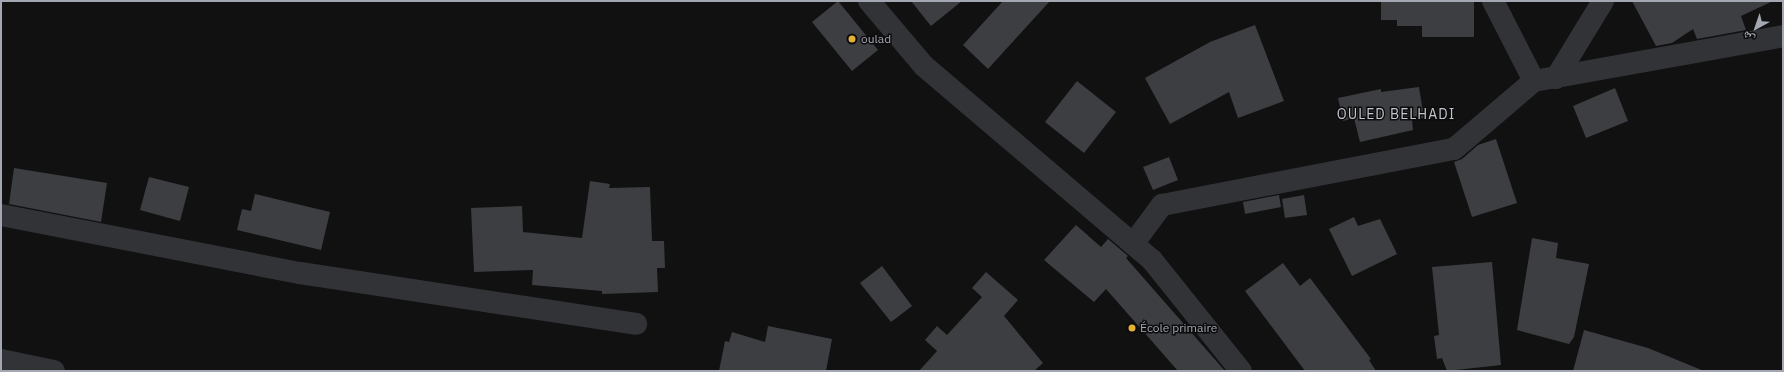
<!DOCTYPE html>
<meta charset="utf-8">
<style>
body{margin:0}
#map{position:relative;width:1784px;height:372px;overflow:hidden;background:#111112;font-family:"IBM Plex Sans","Noto Naskh Arabic",sans-serif}
div>[style]{position:absolute}
.building>*{inset:0;background:#3d3e42}
.minor>*{height:22px;margin:-11px;padding:0 11px;transform-origin:11px;border-radius:11px;background:#323337}
.dots>*{width:11px;height:11px;translate:-50% -50%;box-sizing:border-box;border:2px solid #0c0c0d;border-radius:50%}
span{translate:-50% -50%;white-space:nowrap;text-align:center;line-height:1.15;-webkit-text-stroke:3px #0c0c0d;paint-order:stroke}
.poi-label{font-size:12px;color:#a3a7b2}
.left{translate:0 -50%;text-align:left}
.quarter-label{font-size:14px;color:#c3c6ce;letter-spacing:1px}
.frame{position:absolute;inset:0;border:2px solid #a3a7b2;pointer-events:none}
.north{position:absolute;left:1736px;top:8px;width:40px;height:40px;-webkit-text-stroke:3px #0c0c0d;paint-order:stroke;rotate:220deg;font-size:11px;font-weight:700;line-height:16px;text-align:center;color:#a3a7b2}
.north::after{content:'';display:block;margin:auto;width:14px;height:18px;background:#a3a7b2;clip-path:polygon(50% 0,100% 100%,50% 72%,0 100%)}
</style>
<div id="map">
<div class="building">
<i style="clip-path:polygon(838px 1px,878px 50px,852px 71px,812px 22px)"></i>
<i style="clip-path:polygon(911px 1px,962px 1px,931px 26px)"></i>
<i style="clip-path:polygon(1003px 1px,1050px 1px,988px 69px,963px 45px)"></i>
<i style="clip-path:polygon(1381px 1px,1474px 1px,1474px 37px,1422px 37px,1422px 26px,1397px 26px,1397px 20px,1381px 20px)"></i>
<i style="clip-path:polygon(1632px 1px,1773px 1px,1741px 16px,1746px 30px,1697px 39px,1693px 29px,1672px 43px,1656px 46px)"></i>
<i style="clip-path:polygon(1255px 25px,1284px 101px,1238px 118px,1229px 92px,1170px 124px,1145px 78px,1210px 42px)"></i>
<i style="clip-path:polygon(1077px 81px,1116px 112px,1084px 153px,1045px 122px)"></i>
<i style="clip-path:polygon(1419px 87px,1424px 118px,1412px 119px,1413px 130px,1360px 142px,1354px 118px,1343px 121px,1338px 98px,1381px 89px,1381px 92px)"></i>
<i style="clip-path:polygon(1615px 88px,1628px 121px,1586px 138px,1573px 106px)"></i>
<i style="clip-path:polygon(1496px 139px,1517px 203px,1472px 217px,1454px 162px,1462px 159px,1478px 145px)"></i>
<i style="clip-path:polygon(1169px 157px,1178px 180px,1153px 190px,1143px 167px)"></i>
<i style="clip-path:polygon(14px 168px,107px 183px,101px 222px,9px 204px)"></i>
<i style="clip-path:polygon(149px 177px,189px 187px,180px 221px,140px 210px)"></i>
<i style="clip-path:polygon(590px 181px,610px 184px,609px 188px,650px 187px,652px 241px,664px 241px,665px 268px,657px 268px,658px 292px,602px 294px,602px 291px,532px 285px,533px 270px,474px 272px,471px 208px,522px 206px,523px 232px,582px 238px)"></i>
<i style="clip-path:polygon(255px 194px,330px 212px,321px 250px,237px 230px,242px 209px,251px 211px)"></i>
<i style="clip-path:polygon(1279px 195px,1281px 207px,1245px 214px,1243px 202px)"></i>
<i style="clip-path:polygon(1304px 195px,1307px 215px,1285px 218px,1282px 199px)"></i>
<i style="clip-path:polygon(1354px 217px,1358px 226px,1380px 219px,1397px 254px,1352px 276px,1329px 229px)"></i>
<i style="clip-path:polygon(1076px 225px,1101px 247px,1108px 239px,1128px 256px,1126px 258px,1225px 371px,1178px 371px,1106px 289px,1094px 302px,1044px 260px)"></i>
<i style="clip-path:polygon(1532px 238px,1558px 243px,1556px 258px,1589px 264px,1574px 337px,1569px 344px,1517px 330px)"></i>
<i style="clip-path:polygon(1492px 262px,1501px 365px,1447px 371px,1442px 358px,1437px 359px,1434px 336px,1439px 335px,1432px 267px)"></i>
<i style="clip-path:polygon(1283px 263px,1300px 286px,1310px 278px,1371px 359px,1369px 360px,1376px 371px,1305px 371px,1245px 291px)"></i>
<i style="clip-path:polygon(882px 266px,912px 306px,891px 322px,860px 283px)"></i>
<i style="clip-path:polygon(986px 272px,1018px 300px,1004px 316px,1043px 363px,1034px 371px,919px 371px,937px 351px,925px 340px,937px 326px,947px 335px,982px 297px,972px 288px)"></i>
<i style="clip-path:polygon(768px 326px,832px 339px,826px 371px,719px 371px,725px 341px,729px 342px,732px 332px,765px 342px)"></i>
<i style="clip-path:polygon(1584px 330px,1648px 348px,1704px 371px,1573px 371px)"></i>
</div>
<div class="minor">
<i style="left:869px;top:1px;width:85px;rotate:49.8deg"></i>
<i style="left:924px;top:66px;width:299px;rotate:40.4deg"></i>
<i style="left:1152px;top:260px;width:142px;rotate:51.3deg"></i>
<i style="left:1556px;top:78px;width:90px;rotate:-58.6deg"></i>
<i style="left:1534px;top:81px;width:253px;rotate:-10.2deg"></i>
<i style="left:1px;top:215px;width:305px;rotate:11deg"></i>
<i style="left:300px;top:273px;width:340px;rotate:8.6deg"></i>
<i style="left:1133px;top:244px;width:49px;rotate:-53.4deg"></i>
<i style="left:1162px;top:205px;width:297px;rotate:-10.9deg"></i>
<i style="left:1454px;top:149px;width:105px;rotate:-40.4deg"></i>
<i style="left:1534px;top:81px;width:90px;rotate:-117.1deg"></i>
<i style="left:1px;top:360px;width:54px;rotate:11.7deg"></i>
</div>
<div class="dots">
<i style="left:852px;top:39px;background:#e4b136"></i>
<i style="left:1132px;top:328px;background:#e4b136"></i>
</div>
<div class="poi-label">
<span class="left" style="left:861px;top:39px">oulad</span>
<span class="left" style="left:1140px;top:328px">École primaire</span>
</div>
<div class="quarter-label">
<span style="left:1396px;top:114px">OULED BELHADI</span>
</div>
<div class="frame"></div>
<div class="north">ش</div>
</div>
